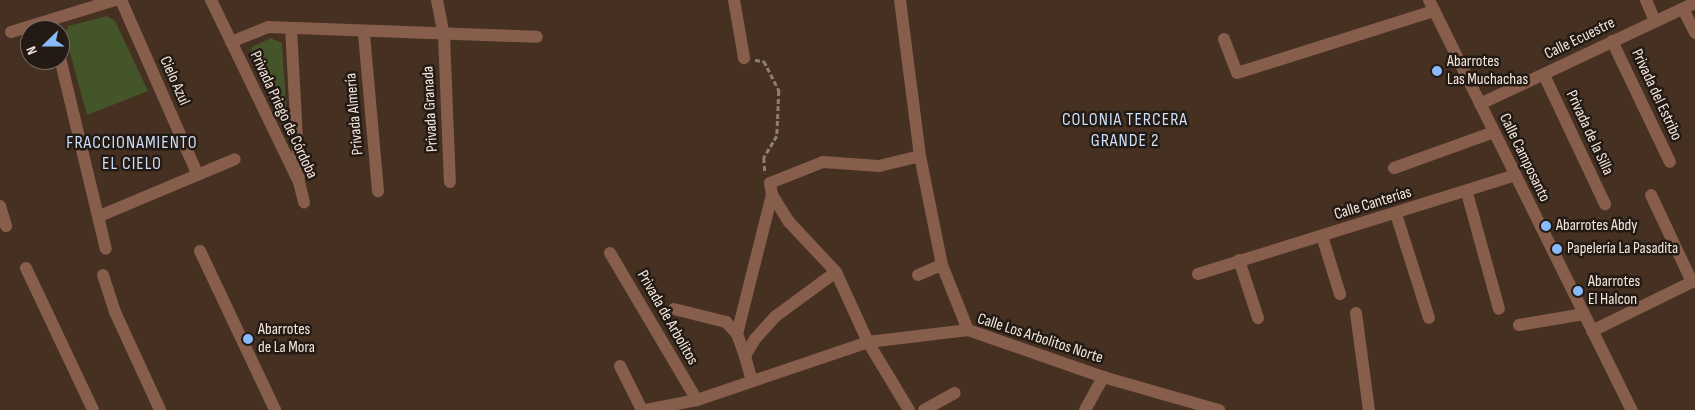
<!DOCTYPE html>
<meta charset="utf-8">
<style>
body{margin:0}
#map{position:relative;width:1695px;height:410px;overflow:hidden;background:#453022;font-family:"Sofia Sans Condensed",sans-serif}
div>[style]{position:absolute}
.green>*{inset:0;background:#45552a}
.path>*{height:2.5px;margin-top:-1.25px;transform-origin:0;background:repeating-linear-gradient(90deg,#8f7d71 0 5px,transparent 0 7.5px)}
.minor>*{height:12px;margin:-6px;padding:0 6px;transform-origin:6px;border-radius:6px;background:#875d4b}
.dots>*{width:14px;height:14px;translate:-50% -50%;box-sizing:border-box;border:2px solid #241a14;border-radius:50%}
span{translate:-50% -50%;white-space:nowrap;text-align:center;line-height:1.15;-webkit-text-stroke:5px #241a14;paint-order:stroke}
.street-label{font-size:16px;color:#f5e6de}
.poi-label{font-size:16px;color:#f5e6de}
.left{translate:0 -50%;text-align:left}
.neighbourhood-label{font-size:18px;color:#cddff8;letter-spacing:1px}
.north{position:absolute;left:20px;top:20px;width:50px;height:50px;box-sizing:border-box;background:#241a14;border:1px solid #786c65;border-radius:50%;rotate:248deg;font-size:14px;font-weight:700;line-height:20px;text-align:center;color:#f5e6de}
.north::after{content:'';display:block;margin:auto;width:18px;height:22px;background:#8bbafc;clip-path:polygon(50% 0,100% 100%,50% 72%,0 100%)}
</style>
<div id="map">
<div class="green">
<i style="clip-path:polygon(107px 16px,115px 21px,148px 91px,87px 115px,65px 34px,68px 26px)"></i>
<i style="clip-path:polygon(271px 38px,282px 43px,288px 137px,250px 55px,252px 47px)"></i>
</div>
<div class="path">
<i style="left:755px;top:60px;width:9px;rotate:6deg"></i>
<i style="left:764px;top:61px;width:34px;rotate:63deg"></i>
<i style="left:779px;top:91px;width:45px;rotate:92.5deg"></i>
<i style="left:777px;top:136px;width:26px;rotate:121deg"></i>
<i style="left:764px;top:158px;width:15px;rotate:86deg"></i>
</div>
<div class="minor">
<i style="left:121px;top:0;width:191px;rotate:66.3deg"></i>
<i style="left:211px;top:0;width:202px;rotate:64.2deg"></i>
<i style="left:299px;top:182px;width:21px;rotate:76deg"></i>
<i style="left:437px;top:0;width:36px;rotate:79deg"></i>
<i style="left:444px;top:35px;width:147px;rotate:87.7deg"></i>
<i style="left:734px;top:0;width:59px;rotate:80.2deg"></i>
<i style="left:900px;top:0;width:157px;rotate:82.7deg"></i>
<i style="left:920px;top:156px;width:111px;rotate:78.6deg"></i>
<i style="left:942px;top:265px;width:70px;rotate:68.2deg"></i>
<i style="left:1429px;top:0;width:458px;rotate:63.7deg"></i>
<i style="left:1646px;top:0;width:23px;rotate:67deg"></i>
<i style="left:1683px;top:9px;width:27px;rotate:63deg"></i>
<i style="left:291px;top:28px;width:149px;rotate:86.9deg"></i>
<i style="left:11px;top:32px;width:109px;rotate:-17.1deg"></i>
<i style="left:364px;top:34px;width:158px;rotate:84.9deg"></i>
<i style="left:1224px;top:39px;width:36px;rotate:69deg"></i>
<i style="left:1237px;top:73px;width:207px;rotate:-17.5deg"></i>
<i style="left:1612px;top:41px;width:134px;rotate:64.4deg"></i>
<i style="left:231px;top:42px;width:40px;rotate:-22deg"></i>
<i style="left:268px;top:27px;width:269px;rotate:2.1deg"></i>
<i style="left:60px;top:58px;width:196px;rotate:76.5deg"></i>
<i style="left:1544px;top:75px;width:143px;rotate:64.7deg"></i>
<i style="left:1480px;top:104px;width:238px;rotate:-25.2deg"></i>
<i style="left:1394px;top:168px;width:106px;rotate:-19.8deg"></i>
<i style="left:1467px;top:193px;width:120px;rotate:74.6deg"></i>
<i style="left:0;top:206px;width:21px;rotate:73deg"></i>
<i style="left:1396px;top:214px;width:109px;rotate:72.4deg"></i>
<i style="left:102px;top:215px;width:144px;rotate:-22.8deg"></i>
<i style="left:1322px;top:236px;width:61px;rotate:72.8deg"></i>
<i style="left:200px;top:251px;width:176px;rotate:64.7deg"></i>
<i style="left:610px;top:253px;width:171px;rotate:59.4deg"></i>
<i style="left:1239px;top:260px;width:61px;rotate:71.9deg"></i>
<i style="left:26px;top:268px;width:157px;rotate:64.7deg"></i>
<i style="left:1198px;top:274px;width:332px;rotate:-17.3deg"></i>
<i style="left:103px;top:275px;width:39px;rotate:72deg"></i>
<i style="left:115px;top:312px;width:108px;rotate:65.3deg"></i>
<i style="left:918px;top:275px;width:26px;rotate:-23deg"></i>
<i style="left:674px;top:309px;width:54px;rotate:14deg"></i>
<i style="left:726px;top:322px;width:16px;rotate:47deg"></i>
<i style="left:1356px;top:313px;width:98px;rotate:82.4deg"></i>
<i style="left:1519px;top:325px;width:66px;rotate:-9.6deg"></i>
<i style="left:1592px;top:331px;width:111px;rotate:-26.1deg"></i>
<i style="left:1692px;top:282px;width:96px;rotate:-115.2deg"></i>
<i style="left:745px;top:356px;width:23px;rotate:-110deg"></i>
<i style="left:737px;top:334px;width:143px;rotate:-75.9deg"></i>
<i style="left:620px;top:366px;width:49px;rotate:63.4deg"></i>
<i style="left:752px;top:381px;width:26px;rotate:-106deg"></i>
<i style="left:745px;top:356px;width:20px;rotate:-60deg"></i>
<i style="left:755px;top:339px;width:31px;rotate:-48deg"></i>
<i style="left:776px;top:316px;width:74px;rotate:-36.3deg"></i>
<i style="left:646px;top:410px;width:52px;rotate:-11.1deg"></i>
<i style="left:697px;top:400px;width:181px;rotate:-18.7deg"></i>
<i style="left:868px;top:342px;width:101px;rotate:-6.8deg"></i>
<i style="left:968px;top:330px;width:143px;rotate:19.2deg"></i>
<i style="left:1103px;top:377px;width:121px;rotate:15.9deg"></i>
<i style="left:909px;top:410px;width:79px;rotate:-121.1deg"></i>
<i style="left:868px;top:342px;width:77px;rotate:-114.6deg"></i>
<i style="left:836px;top:272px;width:69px;rotate:-133.2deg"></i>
<i style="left:789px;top:222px;width:32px;rotate:-122deg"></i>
<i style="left:772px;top:195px;width:12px;rotate:-99deg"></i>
<i style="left:770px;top:183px;width:57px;rotate:-21.6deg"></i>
<i style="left:823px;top:162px;width:56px;rotate:4.1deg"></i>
<i style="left:879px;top:166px;width:42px;rotate:-13.7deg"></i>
<i style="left:924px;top:410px;width:35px;rotate:-29deg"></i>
<i style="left:1085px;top:410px;width:38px;rotate:-61deg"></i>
</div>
<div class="dots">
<i style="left:1437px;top:71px;background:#8bbafc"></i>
<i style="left:1546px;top:226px;background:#8bbafc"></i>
<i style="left:1557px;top:249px;background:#8bbafc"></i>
<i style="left:1578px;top:291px;background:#8bbafc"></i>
<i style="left:248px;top:339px;background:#8bbafc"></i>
</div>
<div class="street-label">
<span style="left:1580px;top:39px;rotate:-26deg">Calle Ecuestre</span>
<span style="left:174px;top:81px;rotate:66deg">Cielo Azul</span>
<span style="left:1656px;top:95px;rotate:65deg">Privada del Estribo</span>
<span style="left:431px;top:109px;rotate:-93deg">Privada Granada</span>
<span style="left:355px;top:114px;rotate:-95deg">Privada Almería</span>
<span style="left:283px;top:115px;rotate:65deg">Privada Priego de Córdoba</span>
<span style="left:1589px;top:133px;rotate:65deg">Privada de la Silla</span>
<span style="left:1524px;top:158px;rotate:64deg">Calle Camposanto</span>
<span style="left:1373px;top:204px;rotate:-17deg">Calle Canterías</span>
<span style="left:667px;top:318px;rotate:60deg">Privada de Arbolitos</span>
<span style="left:1040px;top:339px;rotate:18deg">Calle Los Arbolitos Norte</span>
</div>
<div class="poi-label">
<span class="left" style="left:1447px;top:71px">Abarrotes<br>Las Muchachas</span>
<span class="left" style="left:1556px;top:226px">Abarrotes Abdy</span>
<span class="left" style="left:1567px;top:249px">Papelería La Pasadita</span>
<span class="left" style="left:1588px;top:291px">Abarrotes<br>El Halcon</span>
<span class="left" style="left:258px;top:339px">Abarrotes<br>de La Mora</span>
</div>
<div class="neighbourhood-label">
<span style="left:1125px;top:131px">COLONIA TERCERA<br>GRANDE 2</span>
<span style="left:132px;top:154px">FRACCIONAMIENTO<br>EL CIELO</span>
</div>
<div class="north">N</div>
</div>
